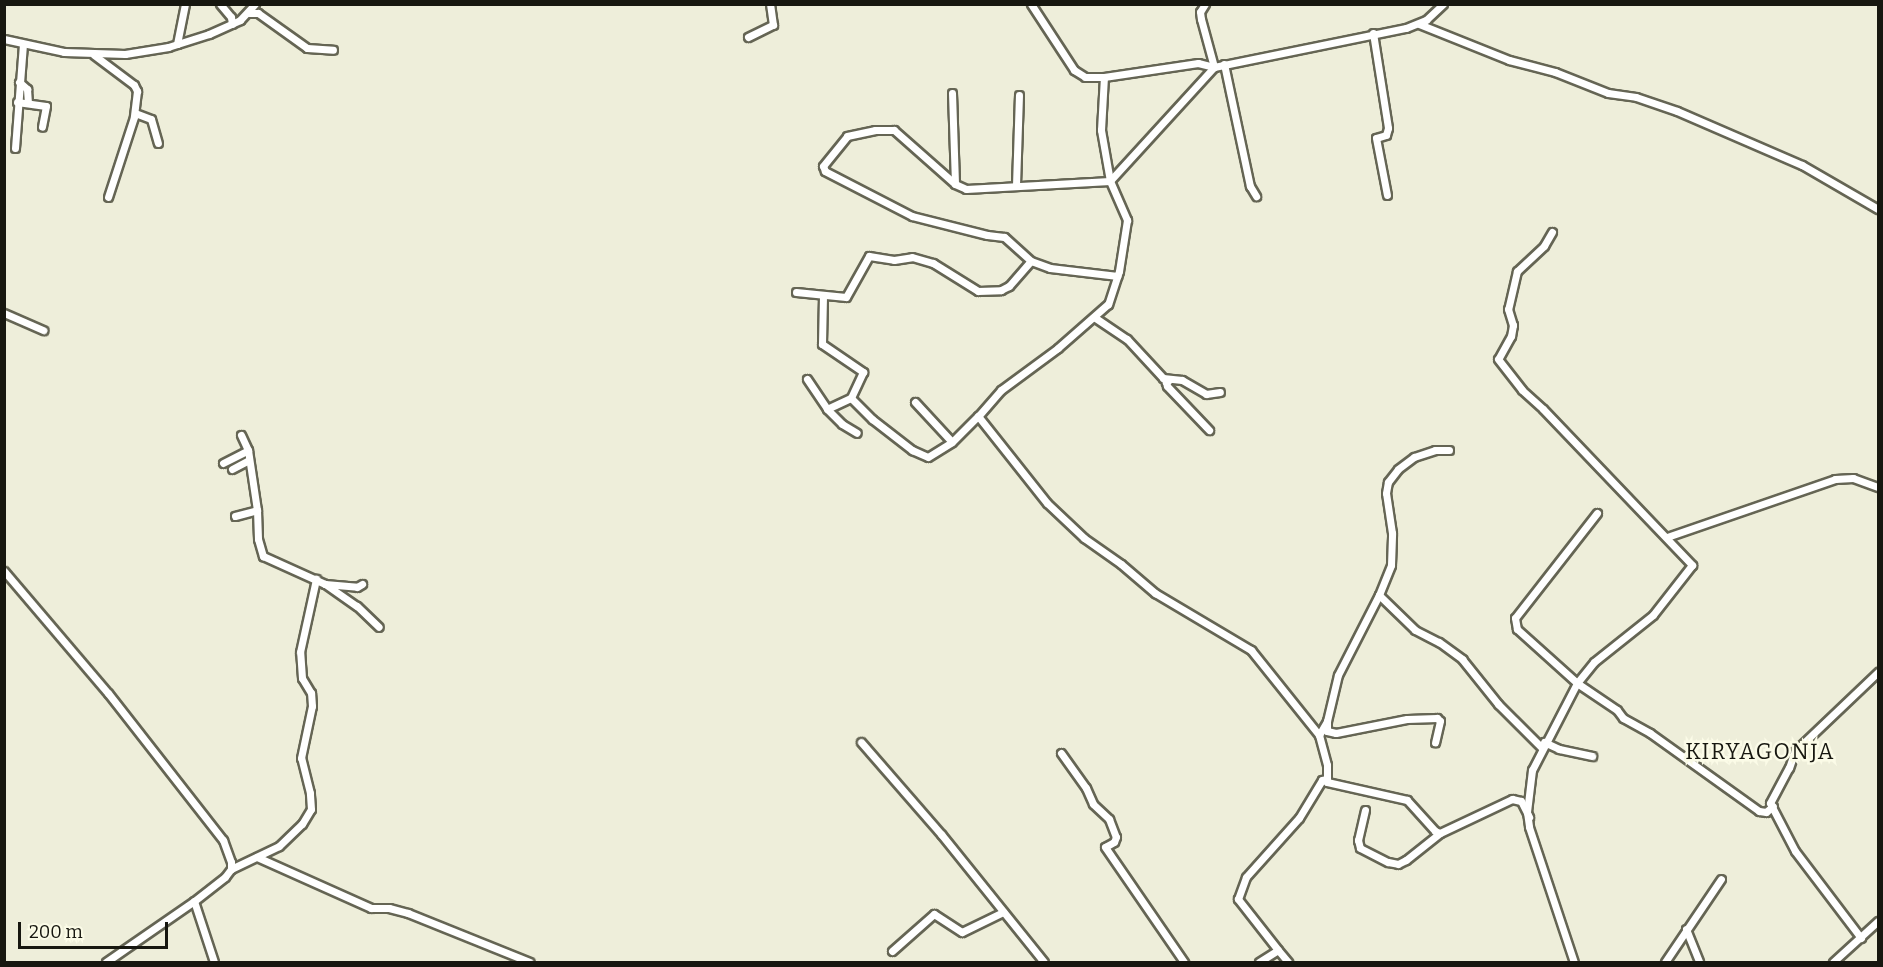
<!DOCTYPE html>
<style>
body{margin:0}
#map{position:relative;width:1883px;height:967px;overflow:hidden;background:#eeeeda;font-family:Bitter,serif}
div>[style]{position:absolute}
.roads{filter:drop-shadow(2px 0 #656554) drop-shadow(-2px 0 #656554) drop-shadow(0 2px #656554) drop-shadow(0 -2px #656554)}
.minor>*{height:7px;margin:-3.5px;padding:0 3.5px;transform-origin:3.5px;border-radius:3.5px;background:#fff}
span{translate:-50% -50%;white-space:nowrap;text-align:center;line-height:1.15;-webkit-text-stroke:5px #fbfbe7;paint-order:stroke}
.quarter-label{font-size:22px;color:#171710;letter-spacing:1.5px}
.frame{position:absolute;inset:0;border:6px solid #171710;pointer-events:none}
.scale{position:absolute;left:18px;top:922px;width:150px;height:27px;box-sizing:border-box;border:3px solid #171710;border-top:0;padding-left:8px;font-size:18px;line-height:21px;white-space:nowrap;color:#171710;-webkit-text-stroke:4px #fbfbe7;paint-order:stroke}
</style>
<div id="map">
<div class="roads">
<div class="minor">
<i style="left:220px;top:4px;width:17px;rotate:50deg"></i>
<i style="left:231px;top:17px;width:7px;rotate:82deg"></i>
<i style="left:1031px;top:4px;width:79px;rotate:56.9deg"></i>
<i style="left:1074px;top:70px;width:13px;rotate:32deg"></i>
<i style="left:1085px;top:77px;width:19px"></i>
<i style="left:1104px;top:77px;width:95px;rotate:-8.5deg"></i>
<i style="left:1198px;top:63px;width:16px;rotate:14deg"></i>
<i style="left:1214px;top:67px;width:196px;rotate:-11.5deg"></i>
<i style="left:1406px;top:28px;width:22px;rotate:-22deg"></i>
<i style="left:1426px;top:20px;width:23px;rotate:-43deg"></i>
<i style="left:1205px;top:4px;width:9px;rotate:122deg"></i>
<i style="left:1200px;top:12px;width:7px;rotate:82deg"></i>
<i style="left:1201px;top:19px;width:50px;rotate:74.8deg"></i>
<i style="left:1214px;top:67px;width:154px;rotate:132.4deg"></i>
<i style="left:1110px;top:181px;width:43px;rotate:66.4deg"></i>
<i style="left:1127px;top:220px;width:52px;rotate:98.9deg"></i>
<i style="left:1119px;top:271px;width:35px;rotate:108deg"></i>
<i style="left:1108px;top:304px;width:67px;rotate:138.7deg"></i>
<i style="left:1058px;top:348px;width:71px;rotate:143.6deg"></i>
<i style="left:1001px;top:390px;width:35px;rotate:131deg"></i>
<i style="left:978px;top:416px;width:111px;rotate:51.6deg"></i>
<i style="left:1047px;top:503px;width:51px;rotate:43.4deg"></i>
<i style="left:1084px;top:538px;width:45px;rotate:35.1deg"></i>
<i style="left:1121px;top:564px;width:45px;rotate:40.5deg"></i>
<i style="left:1155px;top:593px;width:112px;rotate:30.7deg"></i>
<i style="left:1251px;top:650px;width:109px;rotate:51.3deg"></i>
<i style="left:1319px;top:735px;width:31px;rotate:75deg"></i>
<i style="left:1327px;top:765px;width:17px;rotate:90deg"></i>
<i style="left:1327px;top:782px;width:82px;rotate:12.7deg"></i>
<i style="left:1407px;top:800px;width:42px;rotate:47.9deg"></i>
<i style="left:1435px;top:831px;width:5px;rotate:22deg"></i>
<i style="left:1440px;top:833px;width:80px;rotate:-25.3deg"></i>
<i style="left:1512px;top:799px;width:9px;rotate:13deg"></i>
<i style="left:1521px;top:801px;width:18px;rotate:63deg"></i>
<i style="left:249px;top:13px;width:9px"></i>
<i style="left:258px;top:13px;width:60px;rotate:35.5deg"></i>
<i style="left:307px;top:48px;width:26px;rotate:4deg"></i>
<i style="left:1419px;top:24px;width:97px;rotate:21.8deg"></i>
<i style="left:1509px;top:60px;width:48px;rotate:14.6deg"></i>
<i style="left:1555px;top:72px;width:57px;rotate:21.6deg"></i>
<i style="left:1608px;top:93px;width:28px;rotate:8deg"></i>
<i style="left:1636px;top:97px;width:43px;rotate:18.9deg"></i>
<i style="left:1677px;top:111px;width:136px;rotate:23.4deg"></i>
<i style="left:1802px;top:165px;width:88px;rotate:30.1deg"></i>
<i style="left:1373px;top:33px;width:96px;rotate:81deg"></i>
<i style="left:1388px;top:128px;width:7px;rotate:106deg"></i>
<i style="left:1386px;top:135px;width:10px;rotate:163deg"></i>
<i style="left:1376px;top:138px;width:58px;rotate:79.1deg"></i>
<i style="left:748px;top:37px;width:28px;rotate:-26deg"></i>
<i style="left:773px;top:25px;width:21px;rotate:-98deg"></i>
<i style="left:4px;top:39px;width:61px;rotate:12.2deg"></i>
<i style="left:64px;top:52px;width:61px;rotate:1.9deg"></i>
<i style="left:125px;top:54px;width:44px;rotate:-9.2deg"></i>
<i style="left:168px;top:47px;width:43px;rotate:-17.6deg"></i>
<i style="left:209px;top:34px;width:34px;rotate:-24deg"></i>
<i style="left:240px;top:20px;width:22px;rotate:-47deg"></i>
<i style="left:177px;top:44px;width:41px;rotate:-78.7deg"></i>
<i style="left:94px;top:55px;width:50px;rotate:36.9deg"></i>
<i style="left:134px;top:85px;width:7px;rotate:63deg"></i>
<i style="left:137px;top:91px;width:26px;rotate:97deg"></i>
<i style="left:134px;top:117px;width:84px;rotate:108deg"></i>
<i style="left:1224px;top:64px;width:125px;rotate:78deg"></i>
<i style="left:1250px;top:186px;width:12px;rotate:59deg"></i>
<i style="left:19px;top:82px;width:11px;rotate:41deg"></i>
<i style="left:27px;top:89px;width:14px;rotate:86deg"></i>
<i style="left:952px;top:93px;width:91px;rotate:88.1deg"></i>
<i style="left:17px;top:102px;width:29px;rotate:8deg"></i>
<i style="left:46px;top:106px;width:21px;rotate:101deg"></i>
<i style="left:135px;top:113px;width:17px;rotate:21deg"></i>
<i style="left:151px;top:119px;width:25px;rotate:74deg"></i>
<i style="left:15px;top:148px;width:104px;rotate:-85.6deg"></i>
<i style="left:1016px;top:185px;width:90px;rotate:-88.1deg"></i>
<i style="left:1552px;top:232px;width:16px;rotate:120deg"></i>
<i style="left:1544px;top:246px;width:37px;rotate:137deg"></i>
<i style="left:1517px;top:271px;width:39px;rotate:103deg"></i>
<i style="left:1508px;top:309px;width:17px;rotate:73deg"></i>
<i style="left:1513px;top:325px;width:11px;rotate:100deg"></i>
<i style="left:1511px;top:336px;width:26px;rotate:119deg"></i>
<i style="left:1498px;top:359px;width:39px;rotate:52deg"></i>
<i style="left:1522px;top:390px;width:28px;rotate:42deg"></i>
<i style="left:1543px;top:409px;width:216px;rotate:46.3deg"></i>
<i style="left:1692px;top:565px;width:63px;rotate:128deg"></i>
<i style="left:1653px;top:615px;width:75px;rotate:141.5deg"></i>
<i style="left:1594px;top:662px;width:27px;rotate:129deg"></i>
<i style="left:1577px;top:683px;width:98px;rotate:117.3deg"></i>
<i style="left:1532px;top:770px;width:42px;rotate:96.8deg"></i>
<i style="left:1527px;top:812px;width:15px;rotate:82deg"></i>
<i style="left:1529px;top:827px;width:142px;rotate:71.6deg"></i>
<i style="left:1031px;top:261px;width:36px;rotate:-138deg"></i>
<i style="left:1004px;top:237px;width:17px;rotate:-173deg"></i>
<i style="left:987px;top:235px;width:77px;rotate:-165.8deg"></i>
<i style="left:912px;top:216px;width:98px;rotate:-152.7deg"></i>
<i style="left:825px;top:171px;width:5px;rotate:-112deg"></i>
<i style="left:823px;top:166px;width:38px;rotate:-51deg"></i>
<i style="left:847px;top:136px;width:29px;rotate:-12deg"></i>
<i style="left:875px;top:130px;width:19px"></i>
<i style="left:894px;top:130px;width:81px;rotate:41.5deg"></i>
<i style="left:955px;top:184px;width:12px;rotate:24deg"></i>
<i style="left:966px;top:189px;width:144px;rotate:-3.2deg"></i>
<i style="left:1110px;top:181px;width:52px;rotate:-100deg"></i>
<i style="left:1101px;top:130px;width:53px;rotate:-86.8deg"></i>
<i style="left:796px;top:292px;width:50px;rotate:5.7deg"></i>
<i style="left:846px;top:297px;width:47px;rotate:-60.7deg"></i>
<i style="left:869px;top:256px;width:25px;rotate:9deg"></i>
<i style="left:894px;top:260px;width:18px;rotate:-9deg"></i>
<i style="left:912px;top:257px;width:22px;rotate:16deg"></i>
<i style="left:933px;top:263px;width:53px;rotate:31.9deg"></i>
<i style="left:978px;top:291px;width:23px;rotate:-2deg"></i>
<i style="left:1001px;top:290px;width:9px;rotate:-27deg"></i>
<i style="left:1009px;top:286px;width:33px;rotate:-49deg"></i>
<i style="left:1031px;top:261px;width:20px;rotate:20deg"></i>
<i style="left:1050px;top:268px;width:68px;rotate:6.7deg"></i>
<i style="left:823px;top:296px;width:48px;rotate:91.2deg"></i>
<i style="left:822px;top:344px;width:50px;rotate:34.3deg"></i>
<i style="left:863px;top:372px;width:29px;rotate:115deg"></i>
<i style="left:4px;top:313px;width:43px;rotate:23.6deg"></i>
<i style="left:1094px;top:317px;width:40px;rotate:34deg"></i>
<i style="left:1127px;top:339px;width:53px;rotate:47.3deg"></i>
<i style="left:1163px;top:378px;width:19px;rotate:6deg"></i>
<i style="left:1182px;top:380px;width:28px;rotate:30deg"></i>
<i style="left:1206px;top:394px;width:14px;rotate:-8deg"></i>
<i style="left:807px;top:379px;width:36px;rotate:56deg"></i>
<i style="left:827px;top:409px;width:21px;rotate:45deg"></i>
<i style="left:842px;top:424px;width:17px;rotate:31deg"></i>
<i style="left:1169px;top:380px;width:4px;rotate:146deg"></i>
<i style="left:1166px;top:382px;width:4px;rotate:76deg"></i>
<i style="left:1167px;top:386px;width:61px;rotate:46.3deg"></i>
<i style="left:915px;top:402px;width:54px;rotate:47.2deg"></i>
<i style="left:827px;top:409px;width:26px;rotate:-25deg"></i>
<i style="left:851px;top:398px;width:30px;rotate:45deg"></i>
<i style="left:872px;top:419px;width:51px;rotate:37.8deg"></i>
<i style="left:912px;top:450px;width:17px;rotate:24deg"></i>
<i style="left:928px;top:457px;width:28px;rotate:-32deg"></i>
<i style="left:952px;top:442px;width:37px;rotate:-45deg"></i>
<i style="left:241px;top:435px;width:17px;rotate:65deg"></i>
<i style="left:248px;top:450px;width:61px;rotate:81.5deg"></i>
<i style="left:257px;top:510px;width:29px;rotate:88deg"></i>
<i style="left:258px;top:539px;width:18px;rotate:74deg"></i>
<i style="left:263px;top:556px;width:68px;rotate:24.3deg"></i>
<i style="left:325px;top:584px;width:32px;rotate:5deg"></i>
<i style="left:357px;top:587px;width:6px;rotate:-31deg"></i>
<i style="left:223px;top:463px;width:28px;rotate:-27deg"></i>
<i style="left:232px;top:469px;width:19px;rotate:-28deg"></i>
<i style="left:1597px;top:513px;width:133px;rotate:128deg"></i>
<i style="left:1515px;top:618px;width:11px;rotate:80deg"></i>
<i style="left:1517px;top:629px;width:81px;rotate:42deg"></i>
<i style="left:1577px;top:683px;width:48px;rotate:34deg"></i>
<i style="left:1617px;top:710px;width:10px;rotate:53deg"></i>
<i style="left:1623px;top:718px;width:31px;rotate:29deg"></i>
<i style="left:1650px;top:733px;width:134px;rotate:35.6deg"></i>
<i style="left:1759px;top:811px;width:7px;rotate:8deg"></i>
<i style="left:1766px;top:812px;width:9px;rotate:-41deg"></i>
<i style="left:235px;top:516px;width:23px;rotate:-15deg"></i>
<i style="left:1667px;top:537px;width:178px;rotate:-19deg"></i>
<i style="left:1835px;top:479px;width:18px;rotate:-3deg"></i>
<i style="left:1853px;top:478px;width:27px;rotate:20deg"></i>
<i style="left:4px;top:571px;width:160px;rotate:49.6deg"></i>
<i style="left:108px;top:693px;width:187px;rotate:52deg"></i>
<i style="left:223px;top:840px;width:23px;rotate:70deg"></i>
<i style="left:231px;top:862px;width:7px;rotate:90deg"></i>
<i style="left:231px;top:869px;width:10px;rotate:127deg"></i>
<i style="left:225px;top:877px;width:39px;rotate:142deg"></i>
<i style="left:194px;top:901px;width:64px;rotate:71.8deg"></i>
<i style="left:325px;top:584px;width:39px;rotate:35deg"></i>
<i style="left:357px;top:606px;width:30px;rotate:44deg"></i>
<i style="left:1379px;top:595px;width:50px;rotate:44.2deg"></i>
<i style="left:1415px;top:630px;width:27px;rotate:27deg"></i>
<i style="left:1439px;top:642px;width:29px;rotate:36deg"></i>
<i style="left:1462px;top:659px;width:58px;rotate:51.3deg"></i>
<i style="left:1498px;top:704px;width:62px;rotate:45deg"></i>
<i style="left:1327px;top:721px;width:10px;rotate:90deg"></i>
<i style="left:1327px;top:731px;width:9px;rotate:13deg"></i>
<i style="left:1336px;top:733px;width:72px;rotate:-11.2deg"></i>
<i style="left:1407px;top:719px;width:30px;rotate:-2deg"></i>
<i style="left:1437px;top:718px;width:4px;rotate:45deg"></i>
<i style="left:1440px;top:721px;width:22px;rotate:103deg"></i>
<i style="left:1319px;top:735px;width:16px;rotate:-60deg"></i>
<i style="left:1327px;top:721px;width:47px;rotate:-76.6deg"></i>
<i style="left:1338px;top:675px;width:90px;rotate:-62.9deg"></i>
<i style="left:1379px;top:595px;width:32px;rotate:-68deg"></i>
<i style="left:1391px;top:565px;width:32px;rotate:-88deg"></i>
<i style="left:1392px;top:533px;width:40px;rotate:-98.5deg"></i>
<i style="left:1386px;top:493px;width:11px;rotate:-80deg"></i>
<i style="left:1388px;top:482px;width:16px;rotate:-52deg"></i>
<i style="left:1398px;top:469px;width:20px;rotate:-37deg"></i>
<i style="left:1414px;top:457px;width:22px;rotate:-18deg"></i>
<i style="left:1435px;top:450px;width:14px"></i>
<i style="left:861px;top:742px;width:122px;rotate:49deg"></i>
<i style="left:941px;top:834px;width:164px;rotate:51.2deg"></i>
<i style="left:1544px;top:742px;width:17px;rotate:25deg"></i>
<i style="left:1559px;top:749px;width:34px;rotate:12deg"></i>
<i style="left:1061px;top:753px;width:43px;rotate:54.5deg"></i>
<i style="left:1086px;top:788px;width:17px;rotate:66deg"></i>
<i style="left:1093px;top:804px;width:22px;rotate:43deg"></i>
<i style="left:1109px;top:819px;width:19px;rotate:69deg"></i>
<i style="left:1116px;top:837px;width:5px;rotate:112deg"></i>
<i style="left:1114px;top:842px;width:10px;rotate:151deg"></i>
<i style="left:1105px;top:847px;width:140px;rotate:55.5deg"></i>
<i style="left:1365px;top:810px;width:31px;rotate:103deg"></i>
<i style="left:1358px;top:840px;width:8px;rotate:76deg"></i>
<i style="left:1360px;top:848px;width:31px;rotate:27deg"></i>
<i style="left:1388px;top:862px;width:10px;rotate:11deg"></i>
<i style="left:1398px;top:864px;width:9px;rotate:-27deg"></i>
<i style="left:1406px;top:860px;width:43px;rotate:-38.5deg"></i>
<i style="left:257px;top:857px;width:125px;rotate:24.1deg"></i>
<i style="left:371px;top:908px;width:18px"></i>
<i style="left:389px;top:908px;width:20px;rotate:15deg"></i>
<i style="left:408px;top:913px;width:131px;rotate:21.9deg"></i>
<i style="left:231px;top:869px;width:53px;rotate:-25.6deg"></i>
<i style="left:279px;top:846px;width:32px;rotate:-44deg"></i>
<i style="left:302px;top:824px;width:17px;rotate:-59deg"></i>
<i style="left:311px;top:809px;width:16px;rotate:-94deg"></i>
<i style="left:310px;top:793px;width:36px;rotate:-104deg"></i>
<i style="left:301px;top:758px;width:53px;rotate:-78.1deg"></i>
<i style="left:312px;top:706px;width:13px;rotate:-94deg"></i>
<i style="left:311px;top:693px;width:17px;rotate:-121deg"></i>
<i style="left:302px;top:678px;width:26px;rotate:-94deg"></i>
<i style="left:300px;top:652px;width:75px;rotate:-77.6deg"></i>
<i style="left:1686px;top:929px;width:35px;rotate:68deg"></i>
<i style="left:1861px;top:938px;width:109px;rotate:-127.2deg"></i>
<i style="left:1795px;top:851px;width:54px;rotate:-117.5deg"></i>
<i style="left:1770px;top:803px;width:40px;rotate:-62deg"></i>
<i style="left:1789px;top:768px;width:18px;rotate:-71deg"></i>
<i style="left:1795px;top:751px;width:115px;rotate:-43.6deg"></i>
<i style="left:1278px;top:950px;width:65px;rotate:-128.1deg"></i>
<i style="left:1238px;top:899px;width:23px;rotate:-70deg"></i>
<i style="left:1246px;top:877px;width:79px;rotate:-48.1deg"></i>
<i style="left:1299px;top:818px;width:44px;rotate:-58.8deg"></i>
<i style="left:1322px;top:780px;width:4px;rotate:-14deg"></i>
<i style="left:892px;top:951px;width:56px;rotate:-41.4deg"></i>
<i style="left:934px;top:914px;width:33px;rotate:33deg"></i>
<i style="left:962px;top:932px;width:46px;rotate:-26deg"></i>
<i style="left:106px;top:962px;width:107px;rotate:-34.7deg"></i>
<i style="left:1259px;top:962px;width:22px;rotate:-32deg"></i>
<i style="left:1278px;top:950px;width:16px;rotate:50deg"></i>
<i style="left:1665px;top:962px;width:100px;rotate:-56deg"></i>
<i style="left:1833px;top:962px;width:61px;rotate:-42.3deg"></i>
</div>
</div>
<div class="quarter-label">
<span style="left:1760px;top:752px">KIRYAGONJA</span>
</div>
<div class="frame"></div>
<div class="scale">200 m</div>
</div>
